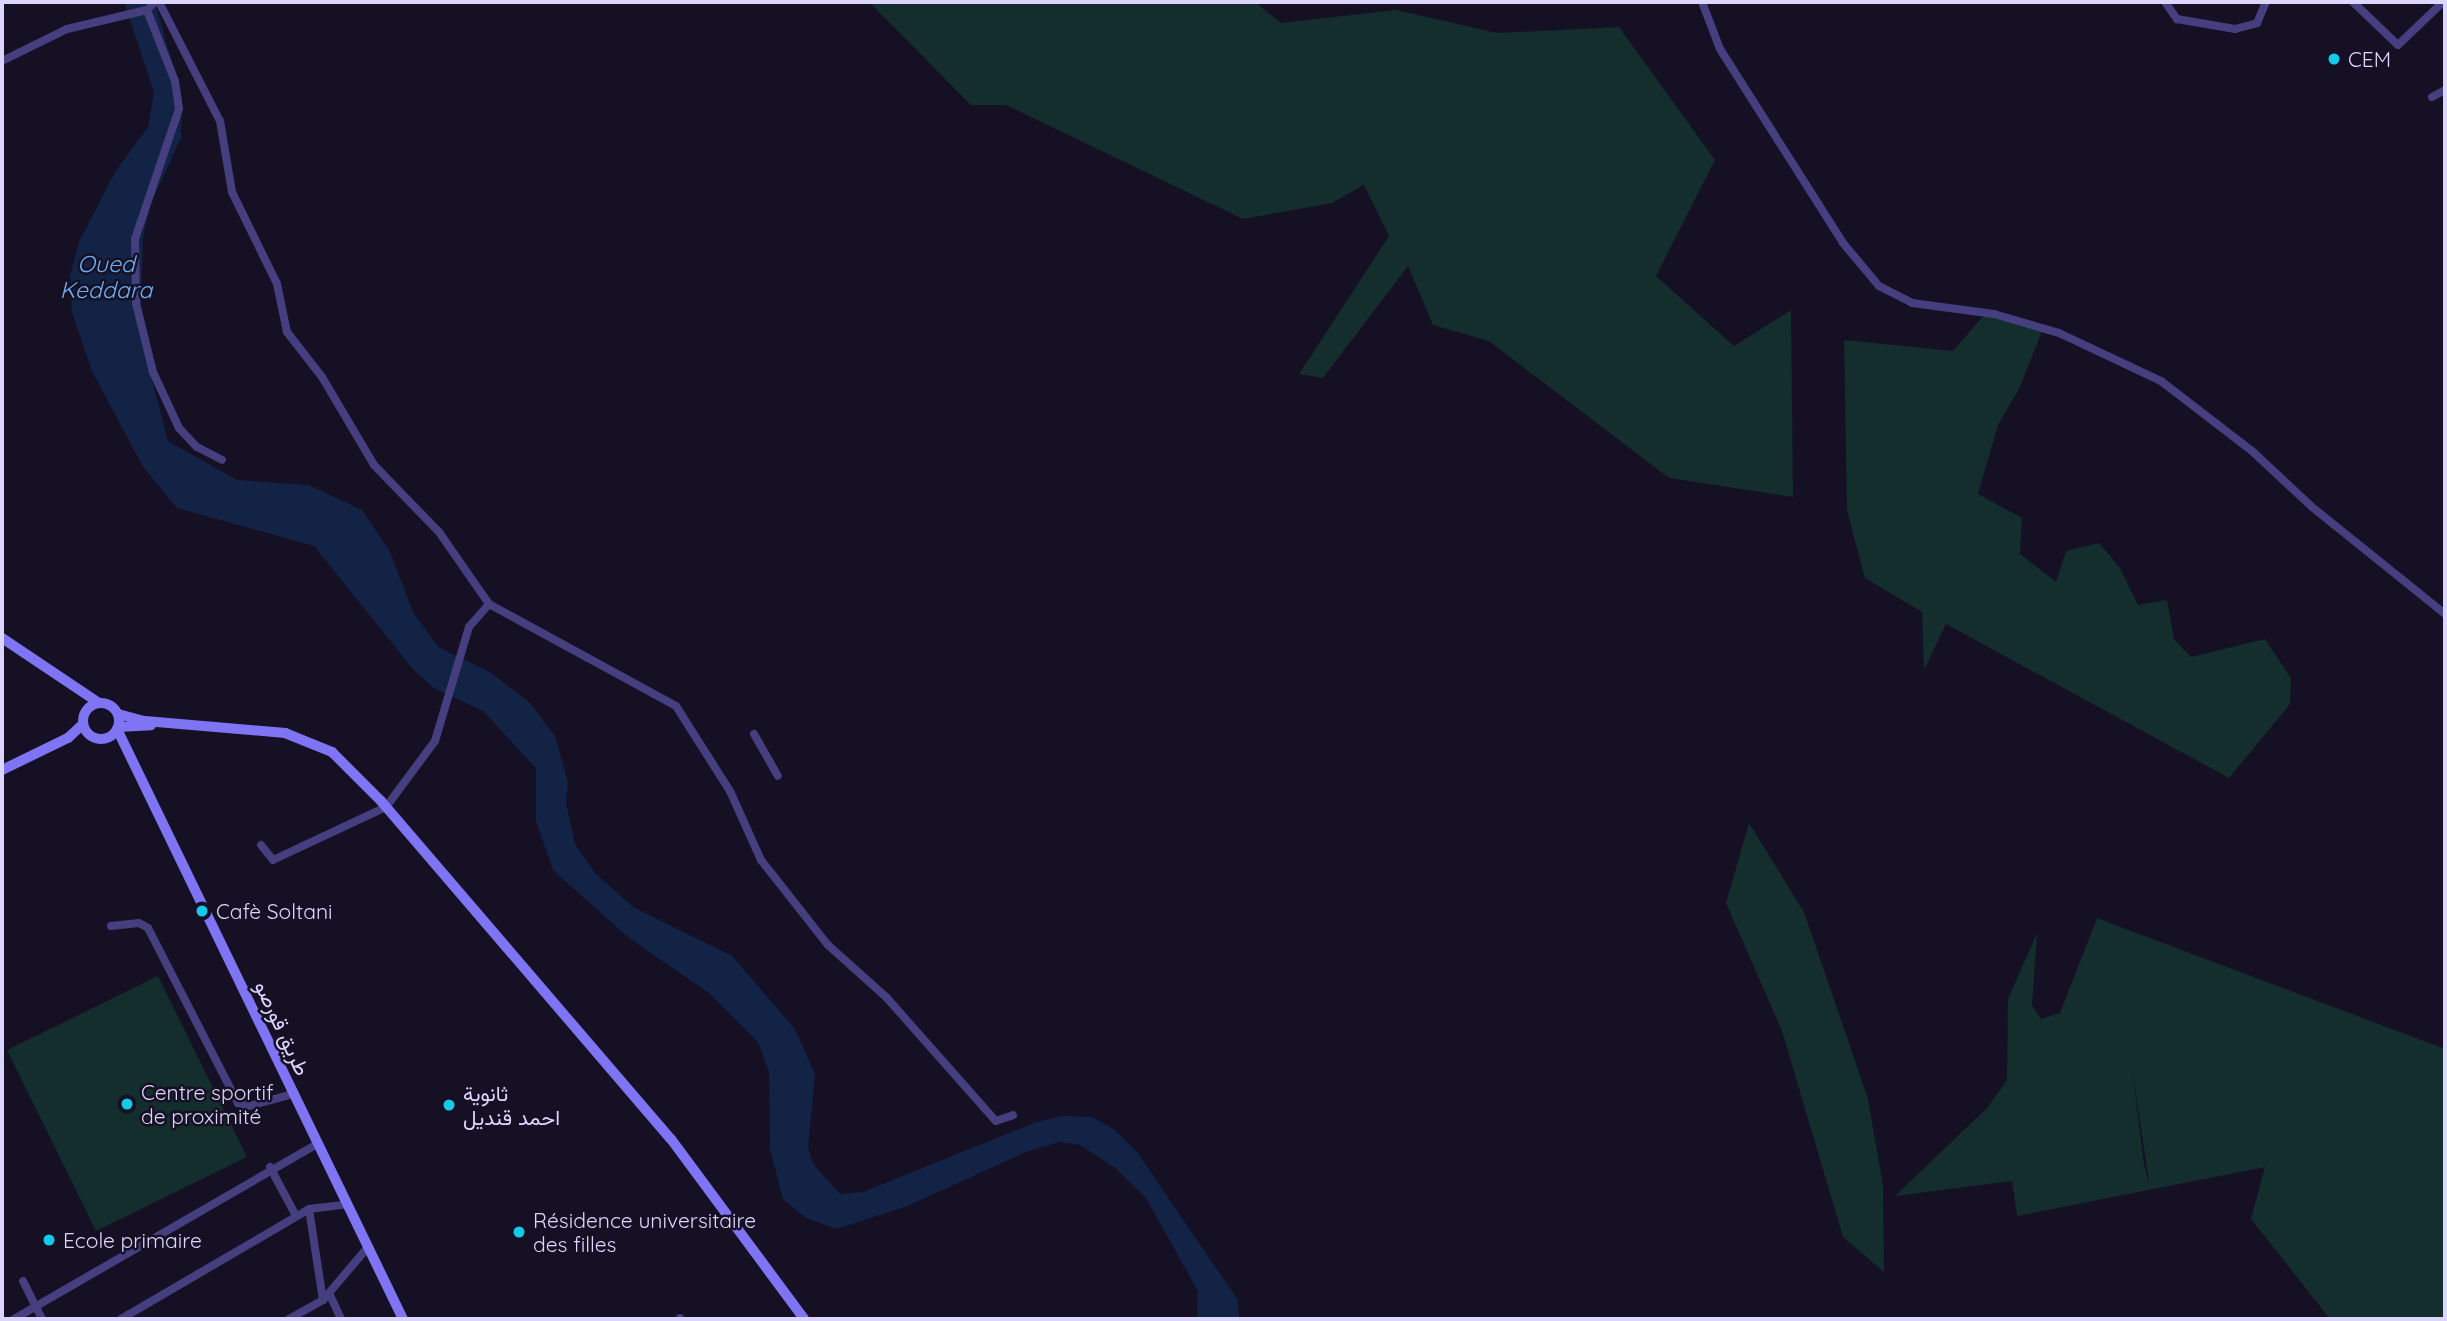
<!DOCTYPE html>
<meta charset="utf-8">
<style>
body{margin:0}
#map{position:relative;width:2447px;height:1321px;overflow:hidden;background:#151024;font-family:Quicksand,Vazirmatn,sans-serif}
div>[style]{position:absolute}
.green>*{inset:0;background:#142d2d}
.water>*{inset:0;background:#122346}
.minor>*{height:8px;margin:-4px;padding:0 4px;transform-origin:4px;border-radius:4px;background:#453f7f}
.secondary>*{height:10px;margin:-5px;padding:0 5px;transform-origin:5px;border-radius:5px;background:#7f75f4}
.secondary>.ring{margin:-5px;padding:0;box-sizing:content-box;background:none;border:10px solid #7f75f4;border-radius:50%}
.dots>*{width:19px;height:19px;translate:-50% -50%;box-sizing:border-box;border:4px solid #151024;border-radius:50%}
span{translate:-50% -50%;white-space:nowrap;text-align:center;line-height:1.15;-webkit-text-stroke:5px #151024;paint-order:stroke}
.poi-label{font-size:21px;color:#ddd6fc}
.left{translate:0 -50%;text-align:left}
.street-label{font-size:21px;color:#ddd6fc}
.water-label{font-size:23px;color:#6daef3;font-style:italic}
.frame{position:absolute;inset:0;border:4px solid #ddd6fc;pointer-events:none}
</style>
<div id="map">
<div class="green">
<i style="clip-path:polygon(869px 2px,1255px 2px,1281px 23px,1396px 10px,1497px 33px,1619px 27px,1715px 160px,1656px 276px,1734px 346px,1791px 310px,1793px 497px,1669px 478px,1489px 341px,1433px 325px,1408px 266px,1323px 378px,1299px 374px,1389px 236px,1364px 185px,1332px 203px,1243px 219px,1006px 105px,971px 105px)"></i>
<i style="clip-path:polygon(1984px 315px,2042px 331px,2020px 387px,1998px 425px,1978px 494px,2022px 518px,2020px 554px,2056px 582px,2066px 551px,2099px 543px,2120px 568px,2138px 605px,2167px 600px,2174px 639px,2191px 657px,2265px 639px,2291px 678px,2290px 704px,2229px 778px,1946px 624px,1924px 670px,1922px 612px,1865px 578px,1847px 511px,1844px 340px,1953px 351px)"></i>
<i style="clip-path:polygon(1749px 823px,1804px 912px,1868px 1099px,1883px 1185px,1884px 1272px,1843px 1237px,1782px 1031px,1726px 903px)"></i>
<i style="clip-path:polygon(evenodd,2097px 918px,2445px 1049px,2445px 1319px,2330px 1319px,2251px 1219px,2265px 1167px,2017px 1216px,2012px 1181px,1895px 1196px,1987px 1108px,2007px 1080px,2008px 999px,2037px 933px,2032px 1005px,2041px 1019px,2060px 1013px,2097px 918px,2132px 1068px,2149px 1182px,2149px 1183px,2144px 1165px,2132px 1068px)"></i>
<i style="clip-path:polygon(158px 976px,247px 1157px,96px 1231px,7px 1050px)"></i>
</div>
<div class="water">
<i style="clip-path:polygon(124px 2px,155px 2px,182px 98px,181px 138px,151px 203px,143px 237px,141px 307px,147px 360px,168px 441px,237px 480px,309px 485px,362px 510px,390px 552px,413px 612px,438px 647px,490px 672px,530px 703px,555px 736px,568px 782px,566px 802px,575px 844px,596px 874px,633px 907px,732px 956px,795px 1029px,815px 1074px,808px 1147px,813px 1164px,840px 1194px,863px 1192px,1034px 1123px,1061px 1116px,1092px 1117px,1114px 1129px,1137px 1152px,1238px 1300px,1239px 1319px,1197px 1319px,1198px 1291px,1146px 1198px,1114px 1167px,1080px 1145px,1060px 1142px,1026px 1152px,907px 1206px,837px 1229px,806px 1218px,783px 1199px,770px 1149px,769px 1072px,758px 1042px,709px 993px,629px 938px,553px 870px,536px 821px,536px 768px,483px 711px,434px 688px,413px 669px,314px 546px,177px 508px,143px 467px,92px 371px,72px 312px,70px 275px,79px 242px,115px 172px,148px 127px,154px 92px)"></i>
</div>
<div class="minor">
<i style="left:159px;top:2px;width:134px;rotate:62.9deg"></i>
<i style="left:220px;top:121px;width:72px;rotate:80.4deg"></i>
<i style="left:232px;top:192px;width:102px;rotate:63.9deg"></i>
<i style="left:277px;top:284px;width:49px;rotate:78.2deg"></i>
<i style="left:287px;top:332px;width:57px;rotate:52.1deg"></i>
<i style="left:322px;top:377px;width:102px;rotate:59.4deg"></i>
<i style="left:374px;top:465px;width:93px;rotate:45.9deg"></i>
<i style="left:439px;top:532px;width:88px;rotate:55.2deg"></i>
<i style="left:489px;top:604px;width:213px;rotate:28.6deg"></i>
<i style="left:676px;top:706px;width:101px;rotate:57.6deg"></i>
<i style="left:730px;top:791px;width:76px;rotate:65.8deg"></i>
<i style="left:761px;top:860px;width:108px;rotate:51.8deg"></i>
<i style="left:828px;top:945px;width:79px;rotate:41.9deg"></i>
<i style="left:887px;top:998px;width:164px;rotate:48.5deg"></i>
<i style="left:996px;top:1121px;width:18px;rotate:-19deg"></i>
<i style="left:1702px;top:2px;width:50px;rotate:69deg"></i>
<i style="left:1720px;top:49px;width:230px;rotate:57.6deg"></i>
<i style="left:1843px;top:243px;width:56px;rotate:50.1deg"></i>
<i style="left:1879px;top:286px;width:37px;rotate:27deg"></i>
<i style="left:1912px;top:303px;width:83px;rotate:7.6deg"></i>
<i style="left:1994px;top:314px;width:68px;rotate:16.3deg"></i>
<i style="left:2059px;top:333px;width:113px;rotate:25.2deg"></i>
<i style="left:2161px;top:381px;width:115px;rotate:37.6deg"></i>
<i style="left:2252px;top:451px;width:82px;rotate:43deg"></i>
<i style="left:2312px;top:507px;width:171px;rotate:38.8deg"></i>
<i style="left:2165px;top:2px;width:21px;rotate:55deg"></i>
<i style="left:2177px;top:19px;width:59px;rotate:9.8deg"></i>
<i style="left:2235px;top:29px;width:23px;rotate:-15deg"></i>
<i style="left:2257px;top:23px;width:23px;rotate:-67deg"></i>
<i style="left:2353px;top:2px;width:62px;rotate:43.7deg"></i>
<i style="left:2398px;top:45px;width:62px;rotate:-43.7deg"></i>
<i style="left:147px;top:10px;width:76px;rotate:68.5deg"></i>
<i style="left:175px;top:81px;width:28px;rotate:82deg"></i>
<i style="left:179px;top:109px;width:137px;rotate:108.7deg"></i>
<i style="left:135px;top:239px;width:64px;rotate:89.1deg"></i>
<i style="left:136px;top:303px;width:71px;rotate:76.2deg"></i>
<i style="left:153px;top:372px;width:62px;rotate:65.1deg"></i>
<i style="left:179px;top:428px;width:26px;rotate:47deg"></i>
<i style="left:197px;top:447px;width:28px;rotate:27deg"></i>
<i style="left:2px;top:61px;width:72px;rotate:-26.2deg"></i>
<i style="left:67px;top:29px;width:82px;rotate:-13.4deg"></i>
<i style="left:147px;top:10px;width:11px;rotate:-45deg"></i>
<i style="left:2432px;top:97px;width:15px;rotate:-28deg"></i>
<i style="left:754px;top:734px;width:48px;rotate:60.3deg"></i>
<i style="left:261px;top:845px;width:19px;rotate:51deg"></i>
<i style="left:273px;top:860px;width:125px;rotate:-25.1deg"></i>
<i style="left:386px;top:807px;width:82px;rotate:-53.4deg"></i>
<i style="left:435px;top:741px;width:119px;rotate:-73.4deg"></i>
<i style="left:469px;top:627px;width:30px;rotate:-49deg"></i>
<i style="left:111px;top:926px;width:28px;rotate:-6deg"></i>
<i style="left:139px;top:923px;width:10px;rotate:29deg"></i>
<i style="left:148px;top:928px;width:197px;rotate:62.8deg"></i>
<i style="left:238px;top:1103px;width:11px;rotate:15deg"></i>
<i style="left:249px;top:1106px;width:46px;rotate:-15.3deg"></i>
<i style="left:270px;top:1167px;width:55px;rotate:62deg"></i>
<i style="left:309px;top:1209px;width:92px;rotate:81.3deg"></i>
<i style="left:23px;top:1281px;width:42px;rotate:63.4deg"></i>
<i style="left:329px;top:1293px;width:29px;rotate:65deg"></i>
<i style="left:680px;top:1318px;width:1px;rotate:90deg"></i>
<i style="left:14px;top:1319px;width:350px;rotate:-30deg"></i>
<i style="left:121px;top:1319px;width:218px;rotate:-30.3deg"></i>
<i style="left:309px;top:1209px;width:38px;rotate:-7deg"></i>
<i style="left:289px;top:1319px;width:39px;rotate:-29deg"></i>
<i style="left:323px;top:1300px;width:70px;rotate:-49.7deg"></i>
</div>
<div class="secondary">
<i style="left:2px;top:638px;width:117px;rotate:33.8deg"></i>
<i class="ring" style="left:83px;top:703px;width:26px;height:26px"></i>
<i style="left:118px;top:714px;width:28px;rotate:15deg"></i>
<i style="left:145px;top:721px;width:141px;rotate:4.9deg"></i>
<i style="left:285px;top:733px;width:51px;rotate:22deg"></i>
<i style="left:332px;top:752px;width:69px;rotate:45deg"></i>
<i style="left:381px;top:801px;width:445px;rotate:49.4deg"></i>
<i style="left:671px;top:1139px;width:224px;rotate:53.5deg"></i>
<i style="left:118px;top:727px;width:33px;rotate:-3deg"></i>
<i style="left:117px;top:729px;width:656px;rotate:64.14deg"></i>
<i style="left:2px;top:770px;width:73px;rotate:-25.9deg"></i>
<i style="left:68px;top:738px;width:21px;rotate:-43deg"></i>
</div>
<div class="dots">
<i style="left:2334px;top:59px;background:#13caeb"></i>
<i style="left:202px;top:911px;background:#13caeb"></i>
<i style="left:127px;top:1104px;background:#13caeb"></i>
<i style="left:449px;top:1105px;background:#13caeb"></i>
<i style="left:519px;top:1232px;background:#13caeb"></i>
<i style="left:49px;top:1240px;background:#13caeb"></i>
</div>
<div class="poi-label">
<span class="left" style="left:2348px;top:59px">CEM</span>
<span class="left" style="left:216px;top:911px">Cafè Soltani</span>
<span class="left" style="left:141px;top:1104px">Centre sportif<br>de proximité</span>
<span class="left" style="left:463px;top:1105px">ثانوية<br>احمد قنديل</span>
<span class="left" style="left:533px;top:1232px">Résidence universitaire<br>des filles</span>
<span class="left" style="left:63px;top:1240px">Ecole primaire</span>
</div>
<div class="street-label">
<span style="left:283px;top:1028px;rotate:65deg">طريق قورصو</span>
</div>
<div class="water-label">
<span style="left:106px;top:277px">Oued<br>Keddara</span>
</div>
<div class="frame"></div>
</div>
